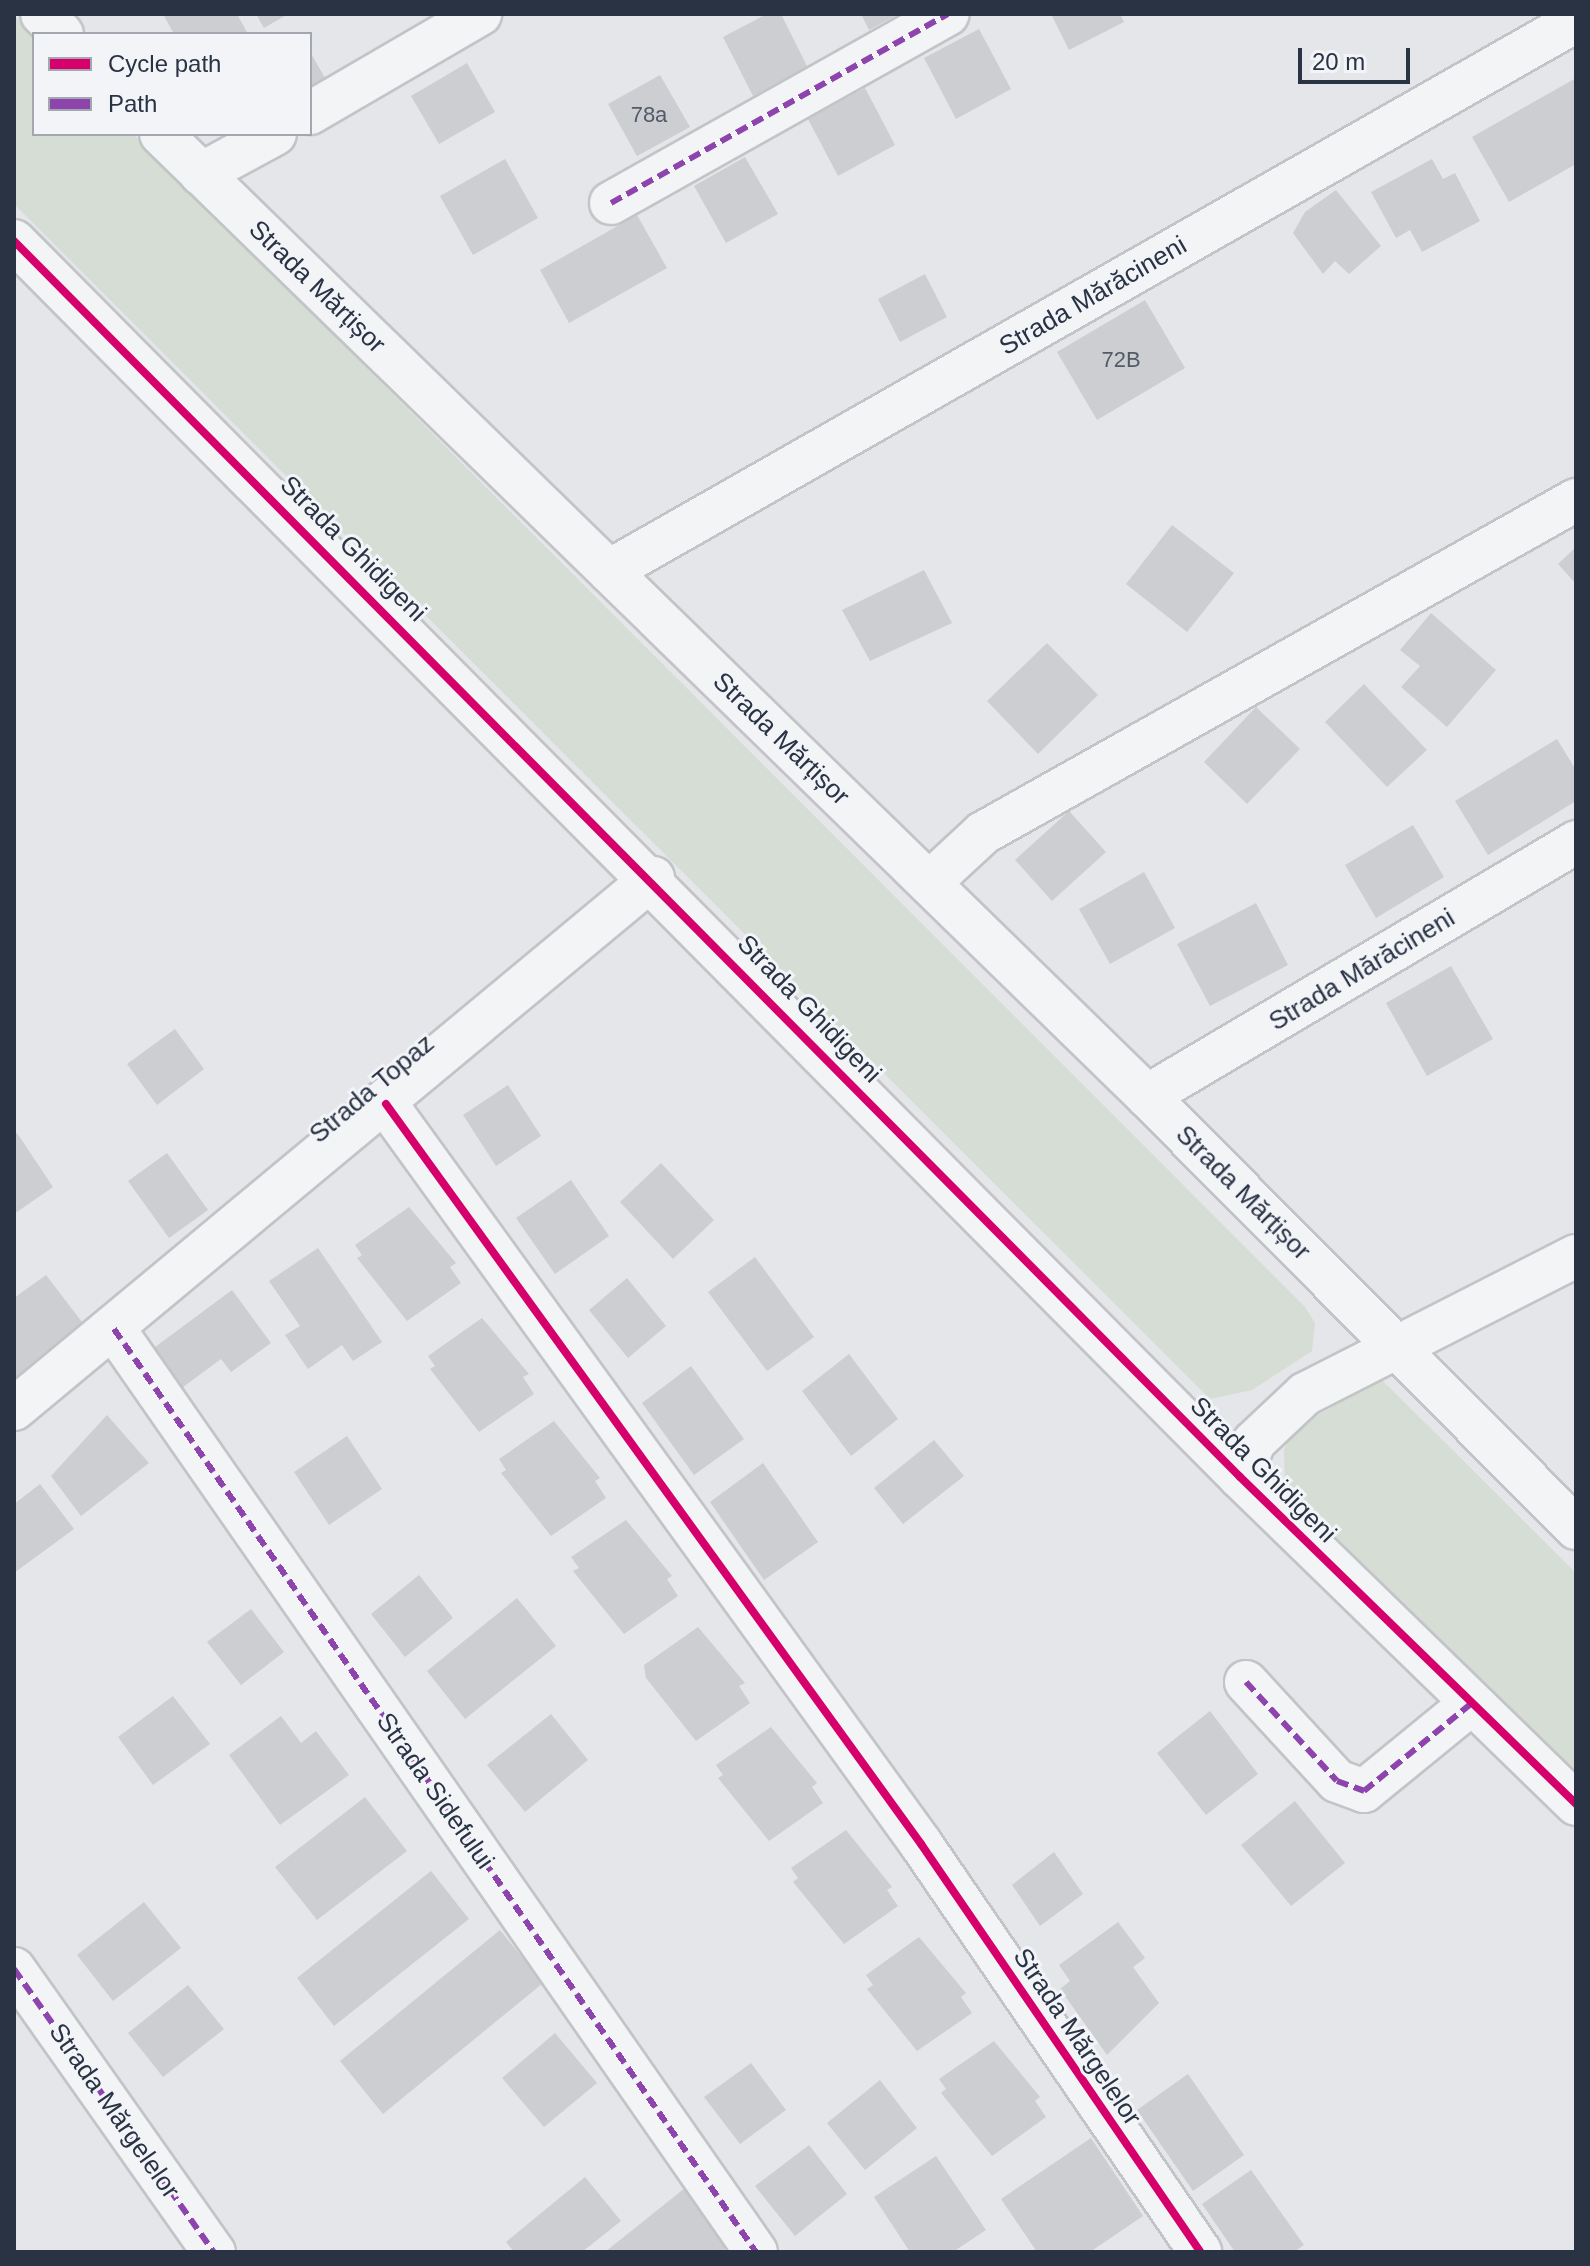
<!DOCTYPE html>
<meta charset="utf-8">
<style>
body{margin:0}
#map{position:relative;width:1590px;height:2266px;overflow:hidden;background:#e4e6e9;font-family:Arial,sans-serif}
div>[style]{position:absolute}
.green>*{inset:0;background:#d5ddd4}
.building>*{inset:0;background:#ccced2}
.roads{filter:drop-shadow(2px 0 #c2c4c7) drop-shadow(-2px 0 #c2c4c7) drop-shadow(0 2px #c2c4c7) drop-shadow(0 -2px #c2c4c7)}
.minor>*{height:42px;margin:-21px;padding:0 21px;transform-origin:21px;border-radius:21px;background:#f3f4f6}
.quiet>*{height:6px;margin-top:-3px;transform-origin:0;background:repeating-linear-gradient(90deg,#8e44ad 0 12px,transparent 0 18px)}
.cycleway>*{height:8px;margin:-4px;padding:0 4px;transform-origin:4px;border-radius:4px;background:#d6006c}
span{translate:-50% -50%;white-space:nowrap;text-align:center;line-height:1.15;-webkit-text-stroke:6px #f2f4f8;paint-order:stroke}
.number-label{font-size:22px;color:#525a68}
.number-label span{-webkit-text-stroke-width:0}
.street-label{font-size:26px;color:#293344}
.frame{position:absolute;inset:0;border:16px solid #293344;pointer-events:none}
.legend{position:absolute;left:32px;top:32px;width:280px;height:104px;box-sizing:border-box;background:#f2f4f8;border:2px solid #a2a7b0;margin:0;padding:10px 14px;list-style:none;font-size:24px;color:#293344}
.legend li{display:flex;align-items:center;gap:16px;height:40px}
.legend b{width:40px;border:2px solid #a2a7b0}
.scale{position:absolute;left:1298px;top:48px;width:112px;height:36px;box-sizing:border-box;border:4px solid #293344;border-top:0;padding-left:10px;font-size:24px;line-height:28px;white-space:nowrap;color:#293344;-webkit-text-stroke:6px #f2f4f8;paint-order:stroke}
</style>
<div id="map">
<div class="green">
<i style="clip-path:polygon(14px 15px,34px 35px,34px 134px,133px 134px,1305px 1307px,1315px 1323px,1312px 1351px,1252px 1390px,1210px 1399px,14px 204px)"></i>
<i style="clip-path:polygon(1381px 1379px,1576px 1573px,1576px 1777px,1285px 1490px,1284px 1449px,1295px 1428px)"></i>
</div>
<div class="building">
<i style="clip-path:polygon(163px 14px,237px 14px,248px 34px,174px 34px)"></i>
<i style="clip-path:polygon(256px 14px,288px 14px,264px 28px)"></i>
<i style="clip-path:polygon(767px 14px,781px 14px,808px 68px,753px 96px,723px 37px)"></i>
<i style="clip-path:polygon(861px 14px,899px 14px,869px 30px)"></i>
<i style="clip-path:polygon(1051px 14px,1120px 14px,1124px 22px,1069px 50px)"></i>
<i style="clip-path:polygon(979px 29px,1011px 89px,956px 119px,924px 58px)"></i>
<i style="clip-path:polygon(310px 52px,328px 83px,310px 93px)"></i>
<i style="clip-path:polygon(467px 63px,495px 112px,439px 144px,411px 96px)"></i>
<i style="clip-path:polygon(660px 75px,690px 127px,637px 156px,608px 104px)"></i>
<i style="clip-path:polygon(1576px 78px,1576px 164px,1509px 202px,1472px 137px)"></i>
<i style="clip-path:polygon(865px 88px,895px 145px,838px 176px,808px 119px)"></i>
<i style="clip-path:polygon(745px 157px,778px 214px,726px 243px,694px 186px)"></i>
<i style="clip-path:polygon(505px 159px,538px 218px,473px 255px,440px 196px)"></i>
<i style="clip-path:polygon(1432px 159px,1443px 179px,1455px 173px,1480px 221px,1422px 252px,1410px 230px,1396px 238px,1371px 192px)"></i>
<i style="clip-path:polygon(1336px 190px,1381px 246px,1349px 274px,1335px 261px,1323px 274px,1293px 233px,1305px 212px)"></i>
<i style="clip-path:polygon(637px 215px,667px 268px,569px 323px,540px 270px)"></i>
<i style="clip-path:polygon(925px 274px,947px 317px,900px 342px,878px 299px)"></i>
<i style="clip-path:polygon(1145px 300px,1185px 368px,1097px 420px,1057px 352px)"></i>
<i style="clip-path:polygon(1172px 525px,1234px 573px,1187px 632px,1126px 584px)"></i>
<i style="clip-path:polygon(1576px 547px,1576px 584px,1558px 564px)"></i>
<i style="clip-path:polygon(924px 570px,952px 623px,870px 661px,842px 610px)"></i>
<i style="clip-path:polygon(1431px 613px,1496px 670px,1447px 727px,1401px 687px,1420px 666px,1400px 650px)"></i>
<i style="clip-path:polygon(1047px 643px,1098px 695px,1038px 754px,987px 701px)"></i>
<i style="clip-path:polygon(1364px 684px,1427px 750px,1387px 787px,1325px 722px)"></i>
<i style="clip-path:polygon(1256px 707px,1300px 749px,1247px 804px,1204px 762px)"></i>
<i style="clip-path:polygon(1557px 739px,1576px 770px,1576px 801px,1488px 855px,1455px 801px)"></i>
<i style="clip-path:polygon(1069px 811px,1106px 852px,1052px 901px,1015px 860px)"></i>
<i style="clip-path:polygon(1413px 825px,1444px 877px,1376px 918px,1345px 865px)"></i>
<i style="clip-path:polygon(1144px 872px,1175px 928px,1110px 964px,1079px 909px)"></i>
<i style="clip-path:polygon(1256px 903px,1288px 965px,1210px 1006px,1177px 944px)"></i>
<i style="clip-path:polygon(1451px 966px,1493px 1039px,1427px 1076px,1386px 1003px)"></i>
<i style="clip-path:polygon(175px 1029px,204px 1069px,157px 1105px,127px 1064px)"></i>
<i style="clip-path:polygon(508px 1085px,541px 1136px,496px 1166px,463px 1115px)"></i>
<i style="clip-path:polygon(17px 1133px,53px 1187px,14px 1214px,14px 1135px)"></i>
<i style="clip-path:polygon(167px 1153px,208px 1210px,169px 1238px,128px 1181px)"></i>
<i style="clip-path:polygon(661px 1163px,714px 1220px,673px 1259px,620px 1202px)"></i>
<i style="clip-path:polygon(571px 1180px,609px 1236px,555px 1274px,516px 1218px)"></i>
<i style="clip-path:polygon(409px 1207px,456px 1263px,450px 1267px,461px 1283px,407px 1321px,357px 1258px,362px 1255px,355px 1245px)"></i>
<i style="clip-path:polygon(318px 1248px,382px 1342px,353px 1361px,342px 1345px,308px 1369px,285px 1335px,300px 1326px,269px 1281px)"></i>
<i style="clip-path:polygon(755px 1257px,814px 1337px,767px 1371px,708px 1292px)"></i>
<i style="clip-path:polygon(46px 1275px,82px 1322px,14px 1385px,14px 1298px)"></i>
<i style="clip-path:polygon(627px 1278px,666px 1326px,628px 1358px,589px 1310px)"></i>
<i style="clip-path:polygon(232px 1290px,271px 1343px,231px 1372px,221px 1359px,179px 1390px,151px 1350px)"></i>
<i style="clip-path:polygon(482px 1318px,529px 1374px,523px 1377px,534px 1394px,479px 1432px,430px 1369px,435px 1366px,428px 1356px)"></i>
<i style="clip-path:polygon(849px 1354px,898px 1419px,851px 1456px,802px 1391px)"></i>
<i style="clip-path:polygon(691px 1366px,744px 1439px,694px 1475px,642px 1403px)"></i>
<i style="clip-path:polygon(107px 1415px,149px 1463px,81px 1516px,51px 1476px)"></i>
<i style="clip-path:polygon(554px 1421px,600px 1478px,595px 1481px,606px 1498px,551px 1536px,501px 1473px,506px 1470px,499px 1459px)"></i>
<i style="clip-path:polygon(347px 1436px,382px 1489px,329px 1525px,294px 1472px)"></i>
<i style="clip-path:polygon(934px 1440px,964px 1476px,903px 1524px,874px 1488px)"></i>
<i style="clip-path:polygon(763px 1463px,818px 1542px,764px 1580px,710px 1502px)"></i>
<i style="clip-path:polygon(40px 1484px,74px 1529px,14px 1573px,14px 1504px)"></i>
<i style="clip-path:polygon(626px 1520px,672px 1576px,667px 1579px,678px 1596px,624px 1634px,573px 1571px,579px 1568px,571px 1557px)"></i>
<i style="clip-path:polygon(419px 1575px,453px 1618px,405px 1657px,371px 1614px)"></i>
<i style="clip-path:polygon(517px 1598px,556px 1646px,465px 1719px,427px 1671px)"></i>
<i style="clip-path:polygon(251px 1609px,284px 1652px,241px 1685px,207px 1642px)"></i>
<i style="clip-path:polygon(698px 1627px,745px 1683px,739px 1686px,750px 1703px,696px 1741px,646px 1678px,644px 1665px)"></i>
<i style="clip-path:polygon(173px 1696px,210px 1744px,153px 1785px,118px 1737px)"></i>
<i style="clip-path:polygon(1210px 1711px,1258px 1774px,1206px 1815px,1157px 1753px)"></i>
<i style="clip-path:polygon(551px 1714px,588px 1760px,525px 1812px,487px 1765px)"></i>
<i style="clip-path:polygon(281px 1716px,301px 1743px,316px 1731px,349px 1775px,280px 1825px,229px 1755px)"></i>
<i style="clip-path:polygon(771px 1727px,817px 1783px,812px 1787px,823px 1803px,769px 1841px,718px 1778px,723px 1775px,716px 1765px)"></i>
<i style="clip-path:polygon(365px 1797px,407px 1851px,317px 1920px,275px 1867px)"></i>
<i style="clip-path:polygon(1295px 1801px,1345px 1863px,1291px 1906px,1241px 1845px)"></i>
<i style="clip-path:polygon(846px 1830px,892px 1887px,887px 1890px,898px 1906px,844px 1944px,793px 1882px,798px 1878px,791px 1868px)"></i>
<i style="clip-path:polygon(1054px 1852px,1083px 1894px,1040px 1926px,1012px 1885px)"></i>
<i style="clip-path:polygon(431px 1871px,469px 1919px,334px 2026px,297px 1978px)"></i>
<i style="clip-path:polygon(144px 1902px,181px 1948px,113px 2001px,77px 1955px)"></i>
<i style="clip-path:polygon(1118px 1922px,1145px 1958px,1133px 1967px,1159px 2003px,1107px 2055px,1060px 1989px,1070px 1981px,1059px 1965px)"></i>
<i style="clip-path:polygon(500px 1930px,543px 1983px,383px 2114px,340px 2061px)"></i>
<i style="clip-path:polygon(919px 1937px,966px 1993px,961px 1997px,972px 2013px,917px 2051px,867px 1989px,873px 1985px,866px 1975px)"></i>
<i style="clip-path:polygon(188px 1985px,224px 2029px,163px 2077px,128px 2033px)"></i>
<i style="clip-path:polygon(555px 2033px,597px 2083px,544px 2127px,502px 2078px)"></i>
<i style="clip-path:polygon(994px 2041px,1040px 2097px,1035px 2101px,1046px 2117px,992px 2156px,941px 2093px,946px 2089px,939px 2079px)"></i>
<i style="clip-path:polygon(751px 2063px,786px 2110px,740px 2144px,704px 2097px)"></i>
<i style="clip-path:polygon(1188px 2074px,1244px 2155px,1193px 2191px,1137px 2110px)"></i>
<i style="clip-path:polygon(880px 2080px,917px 2128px,865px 2170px,827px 2123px)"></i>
<i style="clip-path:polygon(1091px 2138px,1143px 2216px,1090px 2252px,1037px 2252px,1001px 2199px)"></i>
<i style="clip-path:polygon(809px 2145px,847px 2194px,795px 2236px,755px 2186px)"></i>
<i style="clip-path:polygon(936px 2156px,986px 2230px,953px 2252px,910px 2252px,874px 2197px)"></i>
<i style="clip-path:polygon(1251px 2170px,1304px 2245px,1294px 2252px,1235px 2252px,1202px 2204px)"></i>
<i style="clip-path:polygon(585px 2177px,621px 2221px,582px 2252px,514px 2252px,506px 2242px)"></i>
<i style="clip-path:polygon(685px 2188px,730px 2245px,721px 2252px,605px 2252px)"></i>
</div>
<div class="roads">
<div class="minor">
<i style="left:42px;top:14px;width:28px;rotate:45deg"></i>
<i style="left:310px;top:113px;width:197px;rotate:-30.2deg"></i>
<i style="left:161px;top:134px;width:1378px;rotate:44.29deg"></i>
<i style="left:1147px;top:1096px;width:609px;rotate:45.2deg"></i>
<i style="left:201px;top:174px;width:84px;rotate:-28.4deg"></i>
<i style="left:611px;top:203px;width:386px;rotate:-29.3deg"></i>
<i style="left:14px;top:241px;width:1741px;rotate:45.23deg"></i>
<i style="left:1240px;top:1477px;width:469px;rotate:44.2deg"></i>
<i style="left:609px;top:571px;width:1112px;rotate:-29.63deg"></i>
<i style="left:929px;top:883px;width:74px;rotate:-42.8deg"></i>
<i style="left:983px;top:833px;width:680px;rotate:-29.32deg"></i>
<i style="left:1147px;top:1096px;width:499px;rotate:-30.6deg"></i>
<i style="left:386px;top:1104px;width:913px;rotate:54.13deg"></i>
<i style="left:921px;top:1844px;width:494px;rotate:55.6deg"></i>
<i style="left:114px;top:1329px;width:1124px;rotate:55.18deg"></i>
<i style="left:14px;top:1409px;width:831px;rotate:-39.73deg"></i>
<i style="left:1240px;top:1477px;width:38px;rotate:-68deg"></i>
<i style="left:1254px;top:1442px;width:70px;rotate:-43.3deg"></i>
<i style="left:1305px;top:1394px;width:304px;rotate:-27deg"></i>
<i style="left:1246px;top:1682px;width:134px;rotate:47.4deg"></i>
<i style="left:1337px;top:1781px;width:29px;rotate:20deg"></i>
<i style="left:1364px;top:1791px;width:139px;rotate:-39.2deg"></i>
<i style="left:14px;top:1969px;width:347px;rotate:54.8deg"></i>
</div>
</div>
<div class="quiet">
<i style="left:611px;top:203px;width:386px;rotate:-29.3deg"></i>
<i style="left:114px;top:1329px;width:1124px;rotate:55.18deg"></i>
<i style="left:1246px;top:1682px;width:134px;rotate:47.4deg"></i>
<i style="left:1337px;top:1781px;width:29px;rotate:20deg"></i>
<i style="left:1364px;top:1791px;width:139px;rotate:-39.2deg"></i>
<i style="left:14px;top:1969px;width:347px;rotate:54.8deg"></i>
</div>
<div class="cycleway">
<i style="left:14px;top:241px;width:1741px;rotate:45.23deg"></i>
<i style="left:1240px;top:1477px;width:469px;rotate:44.2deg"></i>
<i style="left:386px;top:1104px;width:913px;rotate:54.13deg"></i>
<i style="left:921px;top:1844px;width:494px;rotate:55.6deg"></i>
</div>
<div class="number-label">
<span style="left:649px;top:115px">78a</span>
<span style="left:1121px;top:360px">72B</span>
</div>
<div class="street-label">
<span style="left:317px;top:287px;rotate:44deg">Strada Mărțișor</span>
<span style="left:1093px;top:296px;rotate:-30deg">Strada Mărăcineni</span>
<span style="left:353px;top:549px;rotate:45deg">Strada Ghidigeni</span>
<span style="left:781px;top:739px;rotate:44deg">Strada Mărțișor</span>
<span style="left:1362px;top:970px;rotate:-31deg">Strada Mărăcineni</span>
<span style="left:809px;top:1009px;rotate:46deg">Strada Ghidigeni</span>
<span style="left:372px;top:1089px;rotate:-40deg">Strada Topaz</span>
<span style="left:1243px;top:1193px;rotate:45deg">Strada Mărțișor</span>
<span style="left:1263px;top:1470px;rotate:45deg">Strada Ghidigeni</span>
<span style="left:435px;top:1791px;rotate:55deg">Strada Sidefului</span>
<span style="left:1077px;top:2037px;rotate:56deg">Strada Mărgelelor</span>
<span style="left:114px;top:2111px;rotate:55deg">Strada Mărgelelor</span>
</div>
<div class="frame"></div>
<ul class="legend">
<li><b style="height:10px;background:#d6006c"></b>Cycle path</li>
<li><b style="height:10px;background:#8e44ad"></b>Path</li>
</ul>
<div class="scale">20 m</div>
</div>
